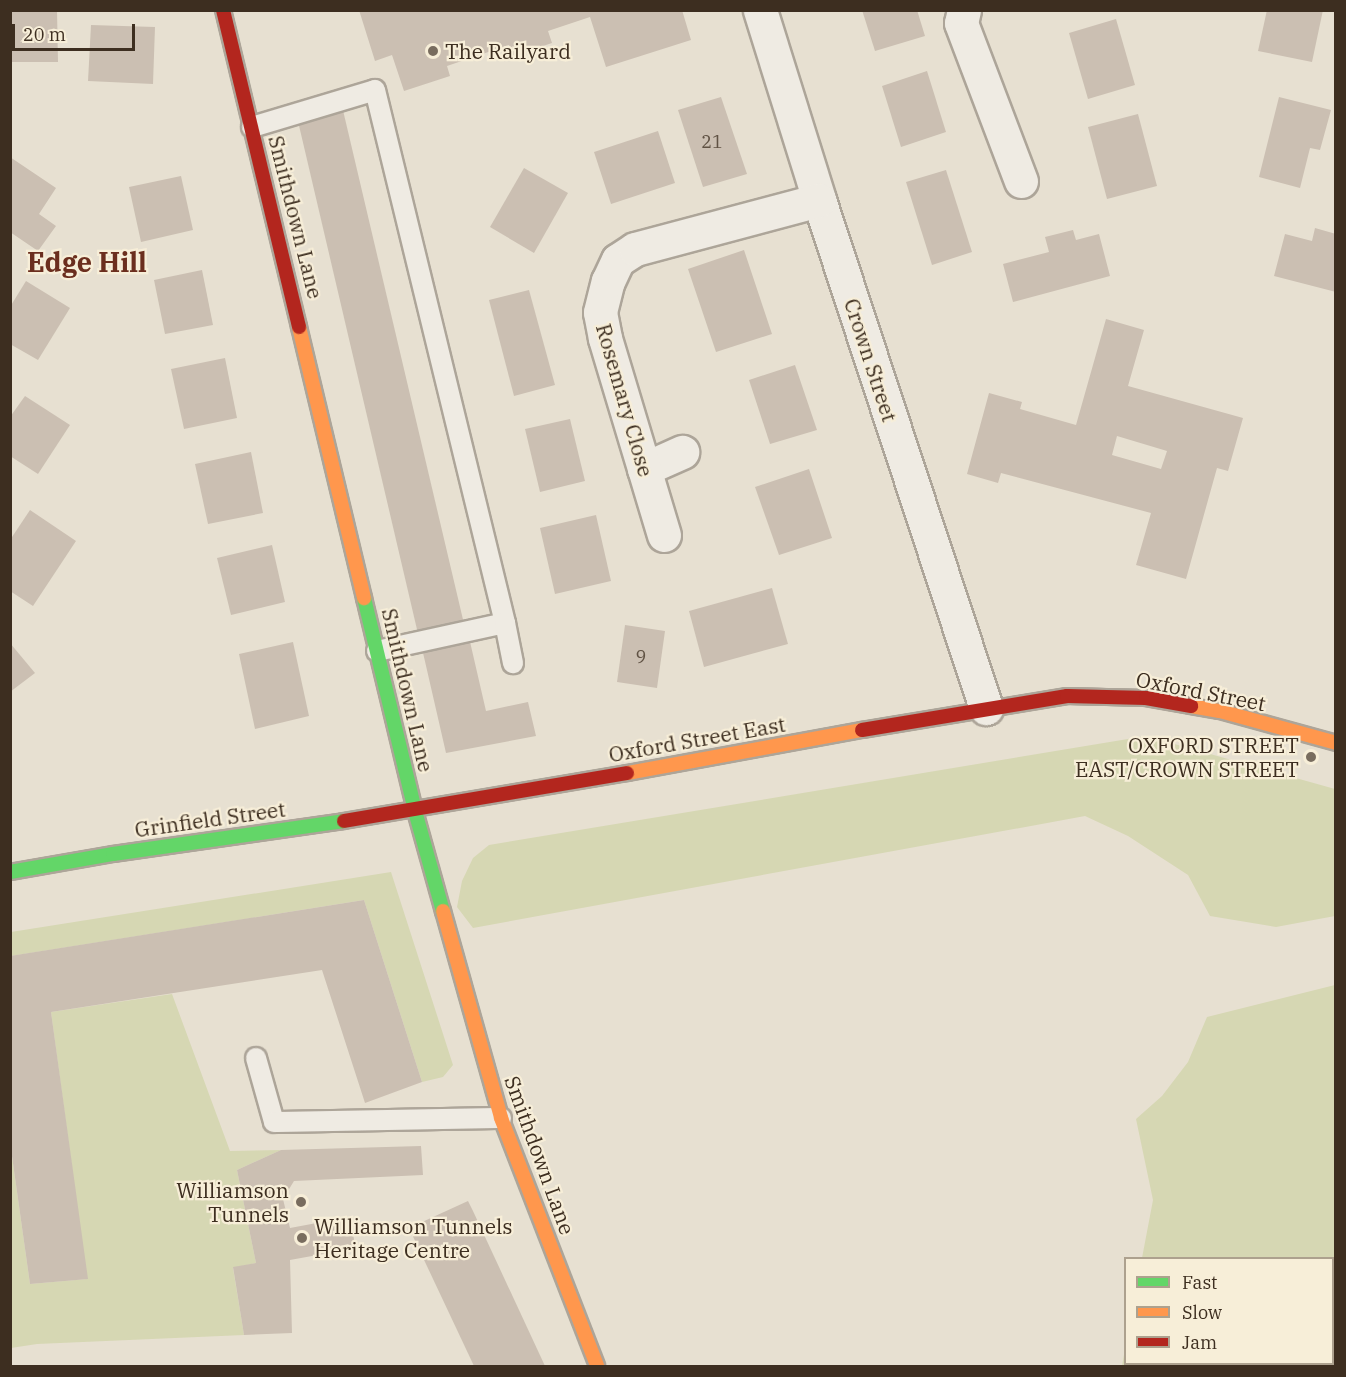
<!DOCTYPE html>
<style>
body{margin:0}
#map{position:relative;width:1346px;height:1377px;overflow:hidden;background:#e7e0d1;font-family:"IBM Plex Serif",serif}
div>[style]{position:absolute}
.green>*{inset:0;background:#d6d7b3}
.building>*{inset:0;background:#cbbfb2}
.roads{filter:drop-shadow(2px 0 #ada599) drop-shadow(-2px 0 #ada599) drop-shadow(0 2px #ada599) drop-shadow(0 -2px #ada599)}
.lane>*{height:20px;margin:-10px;padding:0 10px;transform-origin:10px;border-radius:10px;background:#efebe3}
.street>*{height:33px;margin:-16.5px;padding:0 16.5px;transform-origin:16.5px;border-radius:16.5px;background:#efebe3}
.fast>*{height:14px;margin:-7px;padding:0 7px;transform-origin:7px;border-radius:7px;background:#63d668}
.slow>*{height:14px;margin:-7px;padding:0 7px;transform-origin:7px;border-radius:7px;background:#ff974d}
.jam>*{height:14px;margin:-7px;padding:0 7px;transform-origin:7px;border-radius:7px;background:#b3261e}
.dots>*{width:16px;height:16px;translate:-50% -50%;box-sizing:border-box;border:3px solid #f7eed8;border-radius:50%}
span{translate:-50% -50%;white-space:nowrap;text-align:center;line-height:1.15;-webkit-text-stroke:4.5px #f7eed8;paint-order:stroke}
.number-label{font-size:18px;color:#605244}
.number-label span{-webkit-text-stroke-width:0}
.poi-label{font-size:21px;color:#3d2e20}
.left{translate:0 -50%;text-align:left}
.right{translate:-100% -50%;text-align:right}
.street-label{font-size:21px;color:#3d2e20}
.district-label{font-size:27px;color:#6b2e1e;font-weight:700}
.frame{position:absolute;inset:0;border:12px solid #3d2e20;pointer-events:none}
.legend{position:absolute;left:1124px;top:1257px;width:210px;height:108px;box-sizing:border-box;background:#f7eed8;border:2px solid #ada18e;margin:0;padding:8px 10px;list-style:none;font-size:18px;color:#3d2e20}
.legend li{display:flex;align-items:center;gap:12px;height:30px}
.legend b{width:30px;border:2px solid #ada18e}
.scale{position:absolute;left:12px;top:24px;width:123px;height:27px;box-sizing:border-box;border:3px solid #3d2e20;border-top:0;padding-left:8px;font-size:18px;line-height:21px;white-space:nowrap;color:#3d2e20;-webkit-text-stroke:4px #f7eed8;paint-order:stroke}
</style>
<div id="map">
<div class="green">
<i style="clip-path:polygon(1146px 736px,1335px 789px,1335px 916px,1276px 927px,1210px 916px,1188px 875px,1128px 836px,1085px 816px,473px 928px,457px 907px,462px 881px,473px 858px,489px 845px)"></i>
<i style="clip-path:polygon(391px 872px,453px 1065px,443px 1077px,422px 1082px,364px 900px,11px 956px,11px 932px)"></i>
<i style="clip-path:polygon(1335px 985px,1335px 1366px,1122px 1366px,1125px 1349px,1126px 1364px,1332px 1364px,1332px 1258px,1142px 1258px,1153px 1200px,1136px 1119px,1162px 1096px,1188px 1062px,1207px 1017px)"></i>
<i style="clip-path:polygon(172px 994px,230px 1151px,281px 1150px,237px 1170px,256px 1263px,233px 1268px,244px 1335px,37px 1344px,11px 1348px,10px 1142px,30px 1284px,87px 1279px,51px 1012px)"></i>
</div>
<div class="building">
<i style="clip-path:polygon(10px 10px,57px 10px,58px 62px,10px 62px)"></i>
<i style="clip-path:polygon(359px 10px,682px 10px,691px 40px,606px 67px,590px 17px,548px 31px,552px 43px,513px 56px,509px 45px,447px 66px,450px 76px,404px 91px,392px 55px,375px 61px)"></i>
<i style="clip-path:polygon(862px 10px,917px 10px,925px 36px,875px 51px)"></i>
<i style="clip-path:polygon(1267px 10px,1323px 10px,1312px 62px,1258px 51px)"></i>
<i style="clip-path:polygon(1116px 19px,1135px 85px,1088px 99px,1069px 33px)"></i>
<i style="clip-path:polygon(91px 25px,155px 27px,153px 84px,88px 81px)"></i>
<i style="clip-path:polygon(927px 71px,946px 132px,901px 147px,882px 86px)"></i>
<i style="clip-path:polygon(721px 97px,747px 174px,703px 187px,678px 110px)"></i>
<i style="clip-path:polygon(1279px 97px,1331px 110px,1320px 150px,1310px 148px,1300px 188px,1259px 177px)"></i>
<i style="clip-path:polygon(342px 106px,465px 628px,419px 638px,297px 117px)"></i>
<i style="clip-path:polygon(1138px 114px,1157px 186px,1107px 199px,1088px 127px)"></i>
<i style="clip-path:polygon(658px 131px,675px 183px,611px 204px,594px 152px)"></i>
<i style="clip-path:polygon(10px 157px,56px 188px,39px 214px,56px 226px,38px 251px,10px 232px)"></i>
<i style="clip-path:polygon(524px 168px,568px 193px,534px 253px,490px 227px)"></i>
<i style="clip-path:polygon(946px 170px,972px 252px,932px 265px,906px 182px)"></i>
<i style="clip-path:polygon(181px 176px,193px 230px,141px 242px,129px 187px)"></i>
<i style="clip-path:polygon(1315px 228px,1336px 234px,1336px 292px,1274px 276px,1285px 234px,1312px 241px)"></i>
<i style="clip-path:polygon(1073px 230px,1076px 240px,1099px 234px,1110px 276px,1013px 302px,1003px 264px,1049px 252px,1045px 237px)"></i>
<i style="clip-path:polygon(744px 250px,772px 334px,716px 352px,688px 269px)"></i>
<i style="clip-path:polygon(202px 270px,213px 325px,165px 334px,154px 280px)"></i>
<i style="clip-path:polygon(26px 281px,70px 308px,38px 360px,10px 344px,10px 307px)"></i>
<i style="clip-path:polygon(529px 290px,555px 385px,514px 396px,489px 300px)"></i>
<i style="clip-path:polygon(evenodd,1106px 319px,1144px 330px,1128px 386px,1243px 418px,1228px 471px,1217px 468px,1186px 579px,1136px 565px,1151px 513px,1001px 473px,998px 483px,967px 474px,989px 393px,1022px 402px,1020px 409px,1076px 425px,1106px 319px,1117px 436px,1167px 451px,1161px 469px,1112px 455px,1117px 436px)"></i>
<i style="clip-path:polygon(225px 358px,237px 418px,184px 429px,171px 369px)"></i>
<i style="clip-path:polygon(795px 365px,817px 430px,770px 444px,749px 380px)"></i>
<i style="clip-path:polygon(25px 396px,70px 425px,38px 474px,10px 456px,10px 417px)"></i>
<i style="clip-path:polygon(570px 419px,585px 481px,540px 492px,525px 429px)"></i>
<i style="clip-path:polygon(251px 452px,263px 513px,208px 524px,195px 464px)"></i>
<i style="clip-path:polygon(809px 469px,832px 538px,779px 555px,755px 487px)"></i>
<i style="clip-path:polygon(30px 510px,76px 541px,33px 606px,10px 591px,10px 540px)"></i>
<i style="clip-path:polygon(596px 515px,611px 581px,555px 594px,540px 528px)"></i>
<i style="clip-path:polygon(272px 545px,285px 602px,231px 615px,217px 558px)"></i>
<i style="clip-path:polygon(772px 588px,788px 644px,704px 667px,689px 611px)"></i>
<i style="clip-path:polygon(625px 625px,665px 631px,657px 688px,617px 682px)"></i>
<i style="clip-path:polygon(468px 633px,486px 711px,528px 702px,536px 736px,446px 753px,421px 644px)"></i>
<i style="clip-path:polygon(293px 642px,309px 716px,255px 729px,239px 654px)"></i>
<i style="clip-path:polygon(10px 643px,35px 673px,10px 692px)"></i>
<i style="clip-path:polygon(364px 900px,422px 1082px,365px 1103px,322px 970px,51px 1012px,88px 1279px,30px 1284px,10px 1142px,10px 956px)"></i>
<i style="clip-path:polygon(421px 1146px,423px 1175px,294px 1181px,283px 1199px,290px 1228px,349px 1217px,356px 1248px,290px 1260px,292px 1333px,244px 1335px,233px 1267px,256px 1263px,237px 1170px,281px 1150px)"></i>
<i style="clip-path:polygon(468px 1201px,473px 1211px,545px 1366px,474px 1366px,409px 1228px)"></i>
</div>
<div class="roads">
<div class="lane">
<i style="left:252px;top:127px;width:128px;rotate:-16.7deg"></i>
<i style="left:375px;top:90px;width:549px;rotate:76.29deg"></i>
<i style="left:505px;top:623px;width:131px;rotate:167.7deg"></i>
<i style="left:505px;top:623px;width:41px;rotate:78.7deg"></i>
<i style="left:256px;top:1058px;width:66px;rotate:74.3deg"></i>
<i style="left:274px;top:1122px;width:227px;rotate:-1deg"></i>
</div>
<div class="street">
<i style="left:760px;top:10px;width:199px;rotate:72.7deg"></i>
<i style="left:819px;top:200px;width:535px;rotate:71.8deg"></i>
<i style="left:964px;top:10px;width:13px;rotate:103deg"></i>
<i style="left:961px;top:23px;width:169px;rotate:69.2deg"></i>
<i style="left:644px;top:469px;width:42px;rotate:-24.1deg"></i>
<i style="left:664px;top:535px;width:206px;rotate:-106.7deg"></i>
<i style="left:605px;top:338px;width:26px;rotate:-101deg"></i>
<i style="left:600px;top:312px;width:32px;rotate:-76deg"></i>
<i style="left:608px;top:281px;width:23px;rotate:-65deg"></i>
<i style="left:618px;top:260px;width:20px;rotate:-33deg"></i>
<i style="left:635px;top:249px;width:190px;rotate:-14.9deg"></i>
</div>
<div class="fast">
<i style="left:364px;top:598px;width:219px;rotate:76.5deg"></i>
<i style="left:415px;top:811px;width:104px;rotate:74.4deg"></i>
<i style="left:10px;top:872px;width:105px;rotate:-9.9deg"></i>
<i style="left:113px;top:854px;width:233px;rotate:-8.1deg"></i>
</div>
<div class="slow">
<i style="left:299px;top:327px;width:279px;rotate:76.5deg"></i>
<i style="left:1191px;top:706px;width:29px;rotate:10deg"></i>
<i style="left:1220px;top:711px;width:120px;rotate:15.4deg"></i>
<i style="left:627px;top:773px;width:239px;rotate:-10.4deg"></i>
<i style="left:443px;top:911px;width:215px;rotate:74.3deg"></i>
<i style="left:501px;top:1118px;width:266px;rotate:68.8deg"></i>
</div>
<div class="jam">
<i style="left:223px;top:10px;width:326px;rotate:76.5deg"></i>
<i style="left:862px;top:730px;width:208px;rotate:-9.4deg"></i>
<i style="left:1067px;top:696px;width:79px;rotate:1.5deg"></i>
<i style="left:1146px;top:698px;width:46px;rotate:10.1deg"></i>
<i style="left:344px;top:821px;width:287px;rotate:-9.6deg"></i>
</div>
</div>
<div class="dots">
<i style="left:433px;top:51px;background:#786c5e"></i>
<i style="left:1311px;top:757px;background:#786c5e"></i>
<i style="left:301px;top:1202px;background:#786c5e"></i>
<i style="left:302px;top:1238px;background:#786c5e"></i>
</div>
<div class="number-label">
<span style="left:712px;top:142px">21</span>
<span style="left:641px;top:657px">9</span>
</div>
<div class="poi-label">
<span class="left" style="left:445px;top:51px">The Railyard</span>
<span class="right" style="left:1299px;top:757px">OXFORD STREET<br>EAST/CROWN STREET</span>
<span class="right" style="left:289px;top:1202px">Williamson<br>Tunnels</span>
<span class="left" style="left:314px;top:1238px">Williamson Tunnels<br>Heritage Centre</span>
</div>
<div class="street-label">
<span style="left:296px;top:217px;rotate:76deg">Smithdown Lane</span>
<span style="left:871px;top:360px;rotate:72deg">Crown Street</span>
<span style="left:625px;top:400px;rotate:74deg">Rosemary Close</span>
<span style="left:408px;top:690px;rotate:77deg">Smithdown Lane</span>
<span style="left:1201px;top:691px;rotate:11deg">Oxford Street</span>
<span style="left:697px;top:739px;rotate:-10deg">Oxford Street East</span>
<span style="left:210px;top:819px;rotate:-8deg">Grinfield Street</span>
<span style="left:540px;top:1155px;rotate:70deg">Smithdown Lane</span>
</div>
<div class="district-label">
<span style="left:87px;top:262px">Edge Hill</span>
</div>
<div class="frame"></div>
<ul class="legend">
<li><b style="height:8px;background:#63d668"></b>Fast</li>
<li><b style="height:8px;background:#ff974d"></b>Slow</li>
<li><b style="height:8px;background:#b3261e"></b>Jam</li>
</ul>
<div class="scale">20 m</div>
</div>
